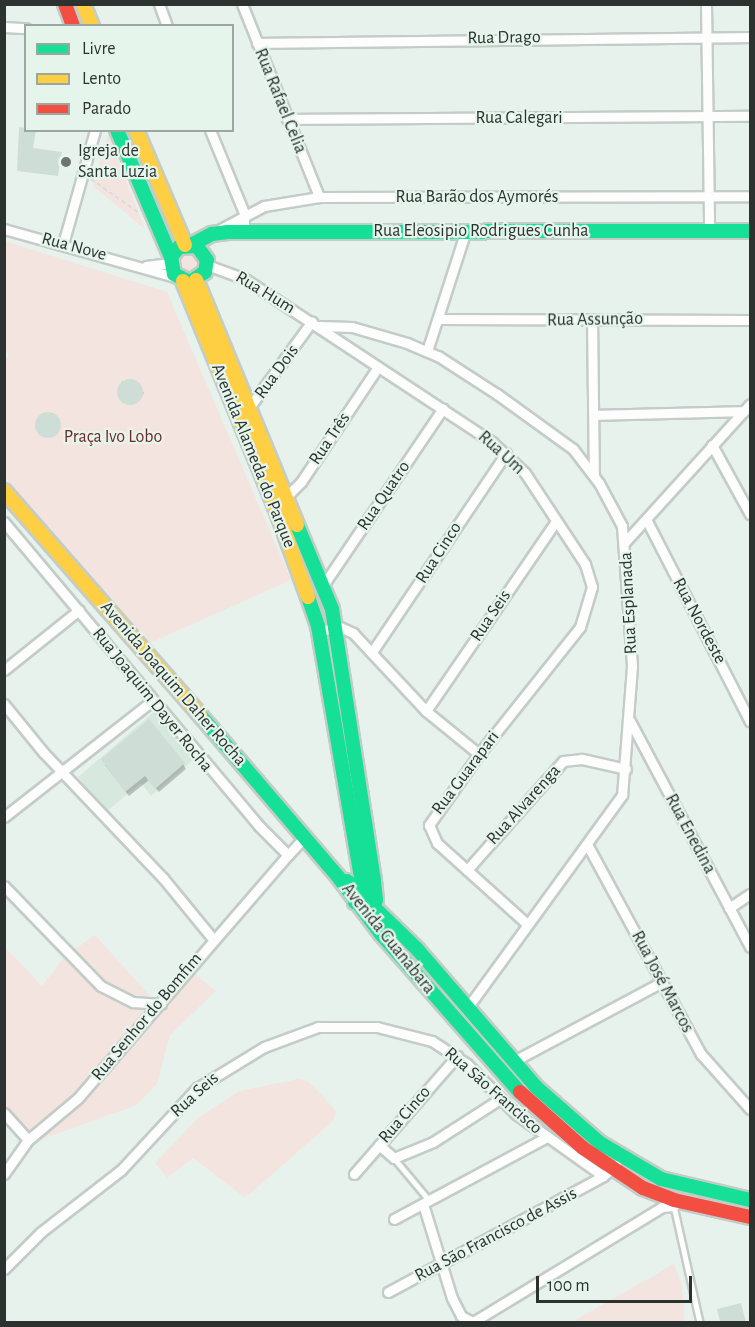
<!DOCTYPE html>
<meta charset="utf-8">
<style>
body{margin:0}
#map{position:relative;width:755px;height:1327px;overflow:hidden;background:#e8f2ed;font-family:"Alegreya Sans",sans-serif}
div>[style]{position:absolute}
.built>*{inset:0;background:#d7e8df}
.green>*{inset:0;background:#f3e4e0}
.round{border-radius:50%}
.shadow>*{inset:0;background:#0003}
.building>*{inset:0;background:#ceded6}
.path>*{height:1.5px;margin-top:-0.75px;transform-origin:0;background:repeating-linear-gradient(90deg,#d9dbd9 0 4.5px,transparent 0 7.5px)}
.roads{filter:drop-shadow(2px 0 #c4ccc8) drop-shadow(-2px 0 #c4ccc8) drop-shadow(0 2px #c4ccc8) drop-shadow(0 -2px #c4ccc8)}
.lane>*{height:4.5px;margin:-2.25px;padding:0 2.25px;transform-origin:2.25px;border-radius:2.25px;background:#fcfdfc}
.street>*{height:9px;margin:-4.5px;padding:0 4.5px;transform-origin:4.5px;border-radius:4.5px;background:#fcfdfc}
.fast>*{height:14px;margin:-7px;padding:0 7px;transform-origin:7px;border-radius:7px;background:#16e098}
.slow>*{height:14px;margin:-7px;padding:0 7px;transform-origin:7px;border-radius:7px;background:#ffcf43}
.jam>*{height:14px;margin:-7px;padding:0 7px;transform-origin:7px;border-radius:7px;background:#f24e42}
.dots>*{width:16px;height:16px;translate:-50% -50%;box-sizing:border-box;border:3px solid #e5f5ec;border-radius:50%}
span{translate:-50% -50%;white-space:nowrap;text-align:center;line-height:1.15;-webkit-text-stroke:4.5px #e5f5ec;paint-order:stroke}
.street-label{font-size:18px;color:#2c322f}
.poi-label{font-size:18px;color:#2c322f}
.left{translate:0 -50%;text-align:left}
.park-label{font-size:18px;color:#722828}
.frame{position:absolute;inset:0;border:6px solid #2c322f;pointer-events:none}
.legend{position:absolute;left:24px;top:24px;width:210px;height:108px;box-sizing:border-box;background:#e5f5ec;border:2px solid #9ba7a0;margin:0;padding:8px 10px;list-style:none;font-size:18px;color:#2c322f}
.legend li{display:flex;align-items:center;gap:12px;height:30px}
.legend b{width:30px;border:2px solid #9ba7a0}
.scale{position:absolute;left:536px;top:1276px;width:156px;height:27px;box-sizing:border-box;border:3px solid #2c322f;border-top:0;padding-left:8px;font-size:18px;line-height:21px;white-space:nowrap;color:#2c322f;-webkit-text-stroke:4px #e5f5ec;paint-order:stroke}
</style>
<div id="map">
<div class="built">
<i style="clip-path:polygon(155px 711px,195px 758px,151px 796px,141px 783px,106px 812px,78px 777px)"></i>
</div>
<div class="green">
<i style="clip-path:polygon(108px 134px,145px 229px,93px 186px)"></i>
<i style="clip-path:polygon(5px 241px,167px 292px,291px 580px,150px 643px,14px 488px,4px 476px,4px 358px,9px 356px,4px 346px)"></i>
<i class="round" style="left:180px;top:253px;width:20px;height:20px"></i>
<i style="clip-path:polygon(95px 935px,160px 1007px,192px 972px,216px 991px,170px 1035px,157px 1084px,135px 1106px,39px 1140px,19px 1135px,5px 1115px,4px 946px,42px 986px,65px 956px)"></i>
<i style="clip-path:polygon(298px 1079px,308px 1081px,323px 1096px,336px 1112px,333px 1121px,252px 1192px,244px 1197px,193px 1158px,167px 1178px,155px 1163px,199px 1117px,239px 1091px)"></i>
<i style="clip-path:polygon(674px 1264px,682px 1286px,685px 1322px,572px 1322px)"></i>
</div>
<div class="shadow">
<i style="clip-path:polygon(122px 381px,136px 383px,144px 393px,134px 404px,119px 397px)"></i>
<i class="round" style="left:37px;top:415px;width:22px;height:22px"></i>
<i style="clip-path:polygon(183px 764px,186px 769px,159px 792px,149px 780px,129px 796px,105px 765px)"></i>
</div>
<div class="building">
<i style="clip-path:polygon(19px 127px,36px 130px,33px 148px,62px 152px,58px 176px,17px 171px)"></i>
<i class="round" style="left:117px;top:379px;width:26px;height:26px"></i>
<i class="round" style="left:35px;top:412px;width:26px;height:26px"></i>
<i style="clip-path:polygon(149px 719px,185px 763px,155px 789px,145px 776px,125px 792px,101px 759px)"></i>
<i style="clip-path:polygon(741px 1303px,746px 1322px,716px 1322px,720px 1321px,717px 1309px)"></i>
</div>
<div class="path">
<i style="left:91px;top:179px;width:59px;rotate:35.3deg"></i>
</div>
<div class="roads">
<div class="lane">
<i style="left:394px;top:1158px;width:56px;rotate:50.1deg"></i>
<i style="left:674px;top:1206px;width:119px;rotate:77.4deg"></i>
</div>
<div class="street">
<i style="left:159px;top:4px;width:23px;rotate:70deg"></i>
<i style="left:242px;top:4px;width:208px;rotate:68.2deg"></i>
<i style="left:706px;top:4px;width:227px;rotate:89.2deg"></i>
<i style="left:4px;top:27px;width:22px;rotate:3deg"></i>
<i style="left:257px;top:43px;width:493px;rotate:-0.7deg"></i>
<i style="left:287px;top:119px;width:463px;rotate:-0.4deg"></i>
<i style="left:210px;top:130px;width:90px;rotate:67.7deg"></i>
<i style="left:244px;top:213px;width:19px;rotate:90deg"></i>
<i style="left:4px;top:229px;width:181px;rotate:15.7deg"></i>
<i style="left:215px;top:232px;width:55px;rotate:-28deg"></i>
<i style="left:264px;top:206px;width:56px;rotate:-9.3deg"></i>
<i style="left:319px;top:197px;width:431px;rotate:-0.1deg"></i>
<i style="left:63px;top:244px;width:118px;rotate:-74.3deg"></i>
<i style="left:207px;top:265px;width:40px;rotate:20.2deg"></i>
<i style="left:245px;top:279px;width:296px;rotate:33.4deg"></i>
<i style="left:492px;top:442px;width:45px;rotate:43.2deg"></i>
<i style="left:525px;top:473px;width:109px;rotate:56.6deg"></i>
<i style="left:585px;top:564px;width:24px;rotate:73deg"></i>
<i style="left:592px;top:587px;width:42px;rotate:106.7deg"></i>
<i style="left:580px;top:627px;width:162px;rotate:128.5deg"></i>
<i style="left:479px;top:754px;width:87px;rotate:125.2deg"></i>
<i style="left:429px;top:825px;width:20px;rotate:66deg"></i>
<i style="left:437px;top:843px;width:121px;rotate:42deg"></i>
<i style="left:146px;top:266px;width:24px;rotate:-7deg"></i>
<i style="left:439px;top:319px;width:311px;rotate:0.2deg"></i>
<i style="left:592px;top:319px;width:156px;rotate:89.3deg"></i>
<i style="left:320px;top:326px;width:32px;rotate:2deg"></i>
<i style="left:352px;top:327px;width:57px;rotate:16.2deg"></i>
<i style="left:407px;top:343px;width:34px;rotate:23deg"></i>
<i style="left:438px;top:356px;width:70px;rotate:32.8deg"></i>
<i style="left:497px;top:394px;width:94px;rotate:35.9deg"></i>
<i style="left:573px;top:449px;width:43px;rotate:52.6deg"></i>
<i style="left:599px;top:483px;width:49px;rotate:61.9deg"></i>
<i style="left:622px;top:526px;width:140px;rotate:85.9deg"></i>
<i style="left:632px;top:666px;width:129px;rotate:94.4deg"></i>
<i style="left:622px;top:795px;width:263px;rotate:126deg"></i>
<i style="left:427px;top:351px;width:124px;rotate:-72.1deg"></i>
<i style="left:246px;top:412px;width:112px;rotate:-54deg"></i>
<i style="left:595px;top:415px;width:149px;rotate:-1.5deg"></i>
<i style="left:712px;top:445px;width:79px;rotate:61.2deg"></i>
<i style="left:282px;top:501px;width:27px;rotate:-45deg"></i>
<i style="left:301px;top:482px;width:138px;rotate:-56.2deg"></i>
<i style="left:647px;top:521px;width:225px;rotate:62.8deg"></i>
<i style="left:4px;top:522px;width:397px;rotate:50deg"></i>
<i style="left:259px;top:826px;width:41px;rotate:45deg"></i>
<i style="left:288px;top:855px;width:23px;rotate:-47deg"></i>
<i style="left:625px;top:542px;width:186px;rotate:-47.8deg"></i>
<i style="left:324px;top:584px;width:212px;rotate:-55.9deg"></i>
<i style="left:319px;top:632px;width:20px;rotate:-18deg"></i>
<i style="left:338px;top:626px;width:17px;rotate:25deg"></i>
<i style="left:353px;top:633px;width:107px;rotate:46.9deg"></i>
<i style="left:426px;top:711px;width:68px;rotate:39.1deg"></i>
<i style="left:372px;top:652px;width:240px;rotate:-56deg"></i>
<i style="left:4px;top:670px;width:96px;rotate:-38.7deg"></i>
<i style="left:4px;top:704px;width:63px;rotate:50.8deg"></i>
<i style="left:44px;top:753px;width:173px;rotate:46.4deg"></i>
<i style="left:163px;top:878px;width:79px;rotate:50.7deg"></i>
<i style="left:426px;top:711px;width:230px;rotate:-55.6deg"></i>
<i style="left:630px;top:721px;width:256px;rotate:62deg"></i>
<i style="left:4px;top:817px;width:188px;rotate:-38.1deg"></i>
<i style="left:588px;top:846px;width:237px;rotate:61.5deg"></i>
<i style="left:701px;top:1054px;width:74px;rotate:48.3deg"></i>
<i style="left:467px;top:870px;width:145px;rotate:-48.6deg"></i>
<i style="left:563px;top:761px;width:19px;rotate:-6deg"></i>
<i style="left:582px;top:759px;width:45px;rotate:12.8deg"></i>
<i style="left:4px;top:886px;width:139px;rotate:45.9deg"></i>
<i style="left:101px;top:986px;width:36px;rotate:27deg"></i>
<i style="left:133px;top:1002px;width:28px;rotate:4deg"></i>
<i style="left:729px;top:908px;width:25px;rotate:-34deg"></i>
<i style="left:512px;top:1062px;width:170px;rotate:-28.1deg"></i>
<i style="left:4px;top:1113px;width:36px;rotate:48deg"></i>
<i style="left:379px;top:1145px;width:20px;rotate:41deg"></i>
<i style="left:394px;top:1158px;width:42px;rotate:-22.3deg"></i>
<i style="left:433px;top:1142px;width:80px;rotate:-32.7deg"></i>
<i style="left:4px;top:1174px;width:42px;rotate:-54.8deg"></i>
<i style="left:28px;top:1140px;width:65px;rotate:-40deg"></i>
<i style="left:78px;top:1098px;width:321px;rotate:-49.2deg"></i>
<i style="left:354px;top:1174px;width:157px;rotate:-48.9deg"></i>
<i style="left:423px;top:1204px;width:98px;rotate:72.9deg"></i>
<i style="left:452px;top:1298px;width:20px;rotate:63deg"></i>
<i style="left:461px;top:1316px;width:13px;rotate:27deg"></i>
<i style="left:473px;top:1322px;width:221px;rotate:-31.3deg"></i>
<i style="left:662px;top:1207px;width:12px;rotate:-5deg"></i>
<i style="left:394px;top:1219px;width:174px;rotate:-28.2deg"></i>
<i style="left:4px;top:1269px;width:52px;rotate:-45deg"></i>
<i style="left:41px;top:1232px;width:101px;rotate:-37.8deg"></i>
<i style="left:121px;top:1170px;width:112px;rotate:-47.2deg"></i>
<i style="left:197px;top:1088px;width:79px;rotate:-31.5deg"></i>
<i style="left:264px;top:1047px;width:58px;rotate:-20.3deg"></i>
<i style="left:318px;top:1027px;width:59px"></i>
<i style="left:377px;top:1027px;width:57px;rotate:14.3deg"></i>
<i style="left:432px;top:1041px;width:42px;rotate:33.3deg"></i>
<i style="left:467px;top:1064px;width:70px;rotate:45.6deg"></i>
<i style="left:516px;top:1114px;width:107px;rotate:35.5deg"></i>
<i style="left:603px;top:1176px;width:17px;rotate:-40deg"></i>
<i style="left:388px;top:1292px;width:244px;rotate:-28.3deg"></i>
</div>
<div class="fast">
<i style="left:117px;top:130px;width:138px;rotate:67deg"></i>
<i style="left:171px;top:257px;width:17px;rotate:80deg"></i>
<i style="left:174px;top:274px;width:18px;rotate:27deg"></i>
<i style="left:190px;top:282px;width:18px;rotate:-34deg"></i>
<i style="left:205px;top:272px;width:12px;rotate:-81deg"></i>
<i style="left:207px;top:260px;width:17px;rotate:-126deg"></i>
<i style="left:197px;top:246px;width:18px;rotate:177deg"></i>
<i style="left:179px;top:247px;width:13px;rotate:129deg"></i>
<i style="left:191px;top:245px;width:24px;rotate:-28deg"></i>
<i style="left:212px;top:234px;width:16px;rotate:-7deg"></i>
<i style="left:228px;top:232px;width:522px;rotate:-0.11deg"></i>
<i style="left:297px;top:525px;width:91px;rotate:67.4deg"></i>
<i style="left:332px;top:609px;width:275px;rotate:81.2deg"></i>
<i style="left:374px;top:881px;width:19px;rotate:84deg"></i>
<i style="left:376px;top:900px;width:17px;rotate:114deg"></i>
<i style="left:308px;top:597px;width:31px;rotate:71deg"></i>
<i style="left:318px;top:626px;width:256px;rotate:80.3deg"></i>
<i style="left:361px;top:878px;width:14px;rotate:90deg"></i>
<i style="left:361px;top:892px;width:12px;rotate:121deg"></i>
<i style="left:200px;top:715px;width:214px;rotate:49.5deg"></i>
<i style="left:339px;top:878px;width:70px;rotate:53.1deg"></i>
<i style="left:381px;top:934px;width:210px;rotate:48.7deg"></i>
<i style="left:347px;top:881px;width:98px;rotate:44.2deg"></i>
<i style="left:417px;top:949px;width:182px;rotate:49.2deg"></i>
<i style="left:536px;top:1087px;width:85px;rotate:41.2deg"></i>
<i style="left:600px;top:1143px;width:71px;rotate:30.5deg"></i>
<i style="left:661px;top:1179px;width:91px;rotate:13.3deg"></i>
</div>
<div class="slow">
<i style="left:83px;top:4px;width:24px;rotate:68deg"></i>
<i style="left:136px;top:130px;width:125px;rotate:66.9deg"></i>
<i style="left:196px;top:280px;width:265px;rotate:67.6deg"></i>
<i style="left:183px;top:281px;width:243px;rotate:67.8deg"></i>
<i style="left:275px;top:506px;width:97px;rotate:70.1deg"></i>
<i style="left:4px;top:491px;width:298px;rotate:48.8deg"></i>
</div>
<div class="jam">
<i style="left:65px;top:4px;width:23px;rotate:70deg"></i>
<i style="left:520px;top:1092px;width:84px;rotate:41.6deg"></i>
<i style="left:583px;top:1148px;width:72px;rotate:33.7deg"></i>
<i style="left:643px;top:1188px;width:33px;rotate:21deg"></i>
<i style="left:674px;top:1200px;width:78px;rotate:12.6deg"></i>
</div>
</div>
<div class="dots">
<i style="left:66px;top:162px;background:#6e7572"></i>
</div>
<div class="street-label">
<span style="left:504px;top:38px;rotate:-1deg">Rua Drago</span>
<span style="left:280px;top:101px;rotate:68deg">Rua Rafael Celia</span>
<span style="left:519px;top:118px">Rua Calegari</span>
<span style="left:477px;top:197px">Rua Barão dos Aymorés</span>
<span style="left:481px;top:231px">Rua Eleosipio Rodrigues Cunha</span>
<span style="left:74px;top:247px;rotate:15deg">Rua Nove</span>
<span style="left:265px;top:293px;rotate:31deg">Rua Hum</span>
<span style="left:595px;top:320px;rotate:-1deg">Rua Assunção</span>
<span style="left:277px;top:372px;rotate:-54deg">Rua Dois</span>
<span style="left:330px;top:439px;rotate:-56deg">Rua Três</span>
<span style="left:501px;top:453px;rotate:42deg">Rua Um</span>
<span style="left:253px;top:456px;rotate:68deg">Avenida Alameda do Parque</span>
<span style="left:384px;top:496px;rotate:-56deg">Rua Quatro</span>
<span style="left:439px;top:553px;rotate:-57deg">Rua Cinco</span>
<span style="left:629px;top:603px;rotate:-93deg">Rua Esplanada</span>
<span style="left:491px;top:616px;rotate:-56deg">Rua Seis</span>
<span style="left:699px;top:621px;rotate:62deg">Rua Nordeste</span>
<span style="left:173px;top:684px;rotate:49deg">Avenida Joaquim Daher Rocha</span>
<span style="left:152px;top:700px;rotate:51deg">Rua Joaquim Dayer Rocha</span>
<span style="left:466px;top:773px;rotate:-53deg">Rua Guarapari</span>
<span style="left:524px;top:805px;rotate:-48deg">Rua Alvarenga</span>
<span style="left:690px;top:834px;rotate:62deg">Rua Enedina</span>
<span style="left:388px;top:939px;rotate:51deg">Avenida Guanabara</span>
<span style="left:662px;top:982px;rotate:62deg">Rua José Marcos</span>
<span style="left:147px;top:1017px;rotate:-50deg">Rua Senhor do Bomfim</span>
<span style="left:493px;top:1091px;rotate:41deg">Rua São Francisco</span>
<span style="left:195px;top:1095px;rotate:-42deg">Rua Seis</span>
<span style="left:405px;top:1115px;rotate:-49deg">Rua Cinco</span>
<span style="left:496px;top:1235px;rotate:-28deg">Rua São Francisco de Assis</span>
</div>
<div class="poi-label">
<span class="left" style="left:78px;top:162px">Igreja de<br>Santa Luzia</span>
</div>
<div class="park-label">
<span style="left:113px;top:437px">Praça Ivo Lobo</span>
</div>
<div class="frame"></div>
<ul class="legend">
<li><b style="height:8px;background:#16e098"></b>Livre</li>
<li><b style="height:8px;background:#ffcf43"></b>Lento</li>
<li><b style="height:8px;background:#f24e42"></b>Parado</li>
</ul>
<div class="scale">100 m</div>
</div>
